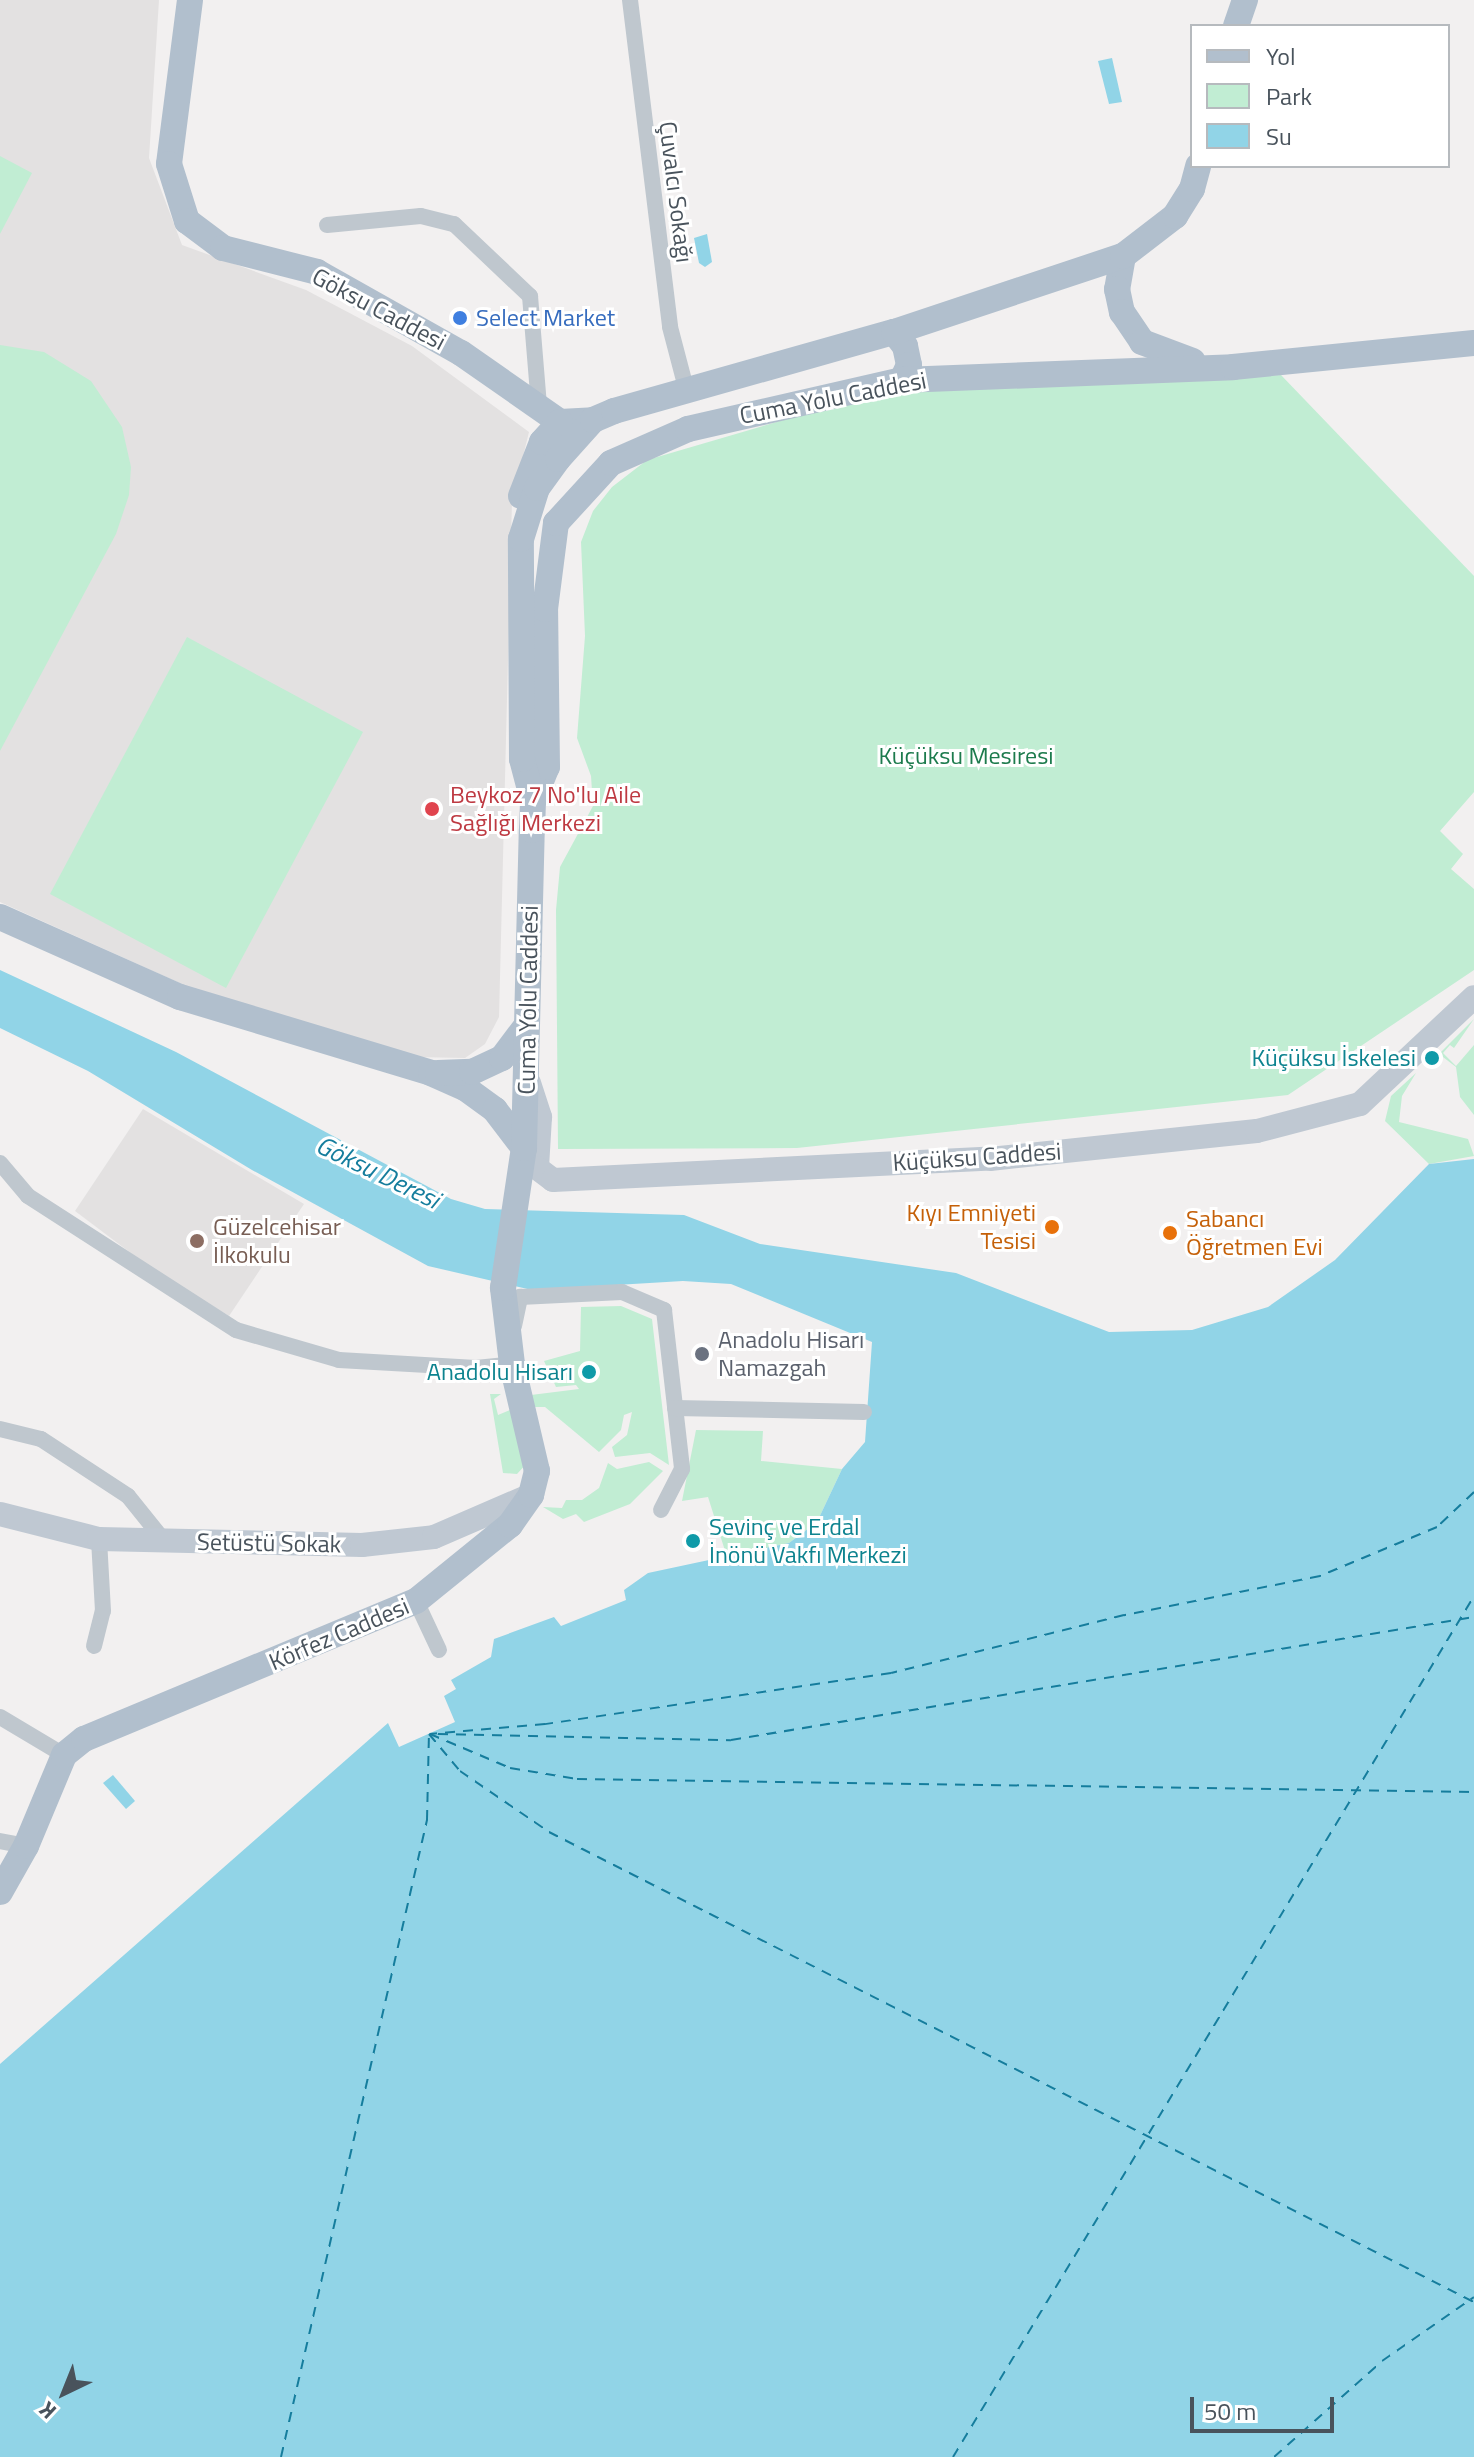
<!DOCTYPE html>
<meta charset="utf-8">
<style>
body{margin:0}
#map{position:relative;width:1474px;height:2457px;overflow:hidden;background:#f2f0f0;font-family:"Titillium Web",sans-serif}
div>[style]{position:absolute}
.education>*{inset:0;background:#e3e1e1}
.green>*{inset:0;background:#c1edd3}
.water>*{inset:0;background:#91d4e7}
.ferry>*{height:2px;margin-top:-1px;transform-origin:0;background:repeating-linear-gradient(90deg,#157d9d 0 10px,transparent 0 18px)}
.street>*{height:16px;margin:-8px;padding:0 8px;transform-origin:8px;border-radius:8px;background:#bfc7ce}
.secondary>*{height:24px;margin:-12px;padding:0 12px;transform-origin:12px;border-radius:12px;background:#bfc8d2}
.primary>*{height:26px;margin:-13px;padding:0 13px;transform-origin:13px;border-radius:13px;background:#b1bfcd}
.dots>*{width:22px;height:22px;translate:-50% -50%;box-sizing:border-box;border:4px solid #fff;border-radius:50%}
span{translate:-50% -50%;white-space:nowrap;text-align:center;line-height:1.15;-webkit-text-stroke:6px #fff;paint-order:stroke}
.street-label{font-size:24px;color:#49535c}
.shop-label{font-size:24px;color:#366cbe}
.left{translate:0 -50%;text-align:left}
.park-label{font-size:24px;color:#1d7b4d}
.health-label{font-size:24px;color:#be3a42}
.culture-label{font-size:24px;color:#0d838f}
.right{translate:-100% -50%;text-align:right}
.food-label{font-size:24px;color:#c56008}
.education-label{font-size:24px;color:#785e54}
.worship-label{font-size:24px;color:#5b616d}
.water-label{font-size:26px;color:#157d9d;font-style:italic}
.legend{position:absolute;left:1190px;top:24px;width:260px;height:144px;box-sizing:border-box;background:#fff;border:2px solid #b6babe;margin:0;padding:10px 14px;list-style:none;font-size:24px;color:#49535c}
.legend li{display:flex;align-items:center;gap:16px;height:40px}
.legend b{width:40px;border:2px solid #b6babe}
.north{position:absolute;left:24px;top:2353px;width:80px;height:80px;-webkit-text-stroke:6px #fff;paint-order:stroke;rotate:223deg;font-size:22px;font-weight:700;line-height:32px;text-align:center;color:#49535c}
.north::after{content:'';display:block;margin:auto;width:28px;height:36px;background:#49535c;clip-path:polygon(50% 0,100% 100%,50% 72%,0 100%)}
.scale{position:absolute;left:1190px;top:2397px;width:144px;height:36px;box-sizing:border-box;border:4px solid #49535c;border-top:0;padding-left:10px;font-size:24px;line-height:28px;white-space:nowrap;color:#49535c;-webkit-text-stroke:6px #fff;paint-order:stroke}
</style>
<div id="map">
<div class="education">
<i style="clip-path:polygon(0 0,159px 0,149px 158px,182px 245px,306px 290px,412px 346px,529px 432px,512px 501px,499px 1017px,485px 1044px,465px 1058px,414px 1057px,204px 994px,0 902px)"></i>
<i style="clip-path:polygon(143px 1109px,304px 1204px,229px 1316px,156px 1272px,75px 1211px)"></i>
</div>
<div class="green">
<i style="clip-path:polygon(0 156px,32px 173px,0 234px)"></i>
<i style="clip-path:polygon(0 345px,44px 352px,91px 381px,122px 427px,131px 467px,129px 495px,116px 534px,0 751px)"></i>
<i style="clip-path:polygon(1281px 375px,1474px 576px,1474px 792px,1440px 831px,1463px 854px,1451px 869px,1474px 889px,1474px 970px,1288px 1095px,797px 1148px,558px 1149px,556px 910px,560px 867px,593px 806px,591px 776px,577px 738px,585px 636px,581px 542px,593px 511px,612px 487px,647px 460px,889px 389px)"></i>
<i style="clip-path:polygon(187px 637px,363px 732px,226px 988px,50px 894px)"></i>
<i style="clip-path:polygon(1474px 1019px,1454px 1048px,1450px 1045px,1443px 1053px,1456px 1066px,1474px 1045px,1474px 1115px,1460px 1097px,1456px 1067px,1439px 1054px)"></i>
<i style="clip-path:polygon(1416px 1073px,1402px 1096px,1399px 1122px,1468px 1139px,1474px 1156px,1429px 1164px,1385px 1121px,1391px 1096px)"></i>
<i style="clip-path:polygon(621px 1306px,652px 1319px,669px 1465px,650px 1453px,615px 1457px,612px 1447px,627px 1435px,632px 1412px,624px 1415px,621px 1430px,599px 1452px,545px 1407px,531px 1407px,523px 1396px,579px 1389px,576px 1385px,556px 1387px,544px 1361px,580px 1351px,581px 1307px)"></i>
<i style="clip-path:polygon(490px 1394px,501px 1394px,494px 1399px,498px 1415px,517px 1407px,528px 1462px,517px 1474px,503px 1473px)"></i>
<i style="clip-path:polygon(696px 1430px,763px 1431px,761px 1461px,842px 1469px,817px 1522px,789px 1543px,727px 1557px,708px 1497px,682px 1501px)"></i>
<i style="clip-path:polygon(649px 1462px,663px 1471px,630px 1504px,584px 1522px,576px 1514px,563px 1519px,543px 1507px,562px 1508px,566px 1500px,582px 1500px,599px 1488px,608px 1463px,617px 1469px)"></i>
</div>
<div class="water">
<i style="clip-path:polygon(1112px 58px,1122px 102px,1109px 104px,1098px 61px)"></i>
<i style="clip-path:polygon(707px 234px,712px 262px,705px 267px,699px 263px,694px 238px)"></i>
<i style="clip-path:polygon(0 970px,176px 1052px,451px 1199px,485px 1209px,684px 1215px,760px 1244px,956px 1273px,1109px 1332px,1192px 1330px,1268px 1307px,1335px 1260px,1429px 1164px,1474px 1159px,1474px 2457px,0 2457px,0 2064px,388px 1723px,399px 1747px,455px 1722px,444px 1696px,456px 1689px,451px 1680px,491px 1657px,494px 1639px,554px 1617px,561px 1626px,626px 1600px,624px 1590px,648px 1573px,789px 1543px,817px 1522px,842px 1469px,865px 1442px,872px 1342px,731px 1284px,683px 1281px,532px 1290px,428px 1266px,252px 1170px,88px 1071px,0 1028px)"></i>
<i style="clip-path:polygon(113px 1775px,135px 1801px,126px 1809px,103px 1783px)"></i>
</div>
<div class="ferry">
<i style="left:1474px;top:1492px;width:51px;rotate:136.6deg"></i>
<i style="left:1437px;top:1527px;width:127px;rotate:157.3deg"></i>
<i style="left:1320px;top:1576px;width:200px;rotate:168.7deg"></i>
<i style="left:1124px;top:1615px;width:240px;rotate:166deg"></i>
<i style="left:891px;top:1673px;width:350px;rotate:171.6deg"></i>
<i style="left:545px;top:1724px;width:116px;rotate:175.1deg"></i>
<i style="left:429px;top:1734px;width:48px;rotate:50deg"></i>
<i style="left:460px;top:1771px;width:108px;rotate:34.4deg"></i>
<i style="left:549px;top:1832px;width:1038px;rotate:26.94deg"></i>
<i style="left:430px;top:1734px;width:87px;rotate:23deg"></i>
<i style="left:510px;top:1768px;width:68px;rotate:9.3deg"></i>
<i style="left:577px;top:1779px;width:897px;rotate:0.83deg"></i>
<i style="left:438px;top:1734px;width:293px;rotate:1.2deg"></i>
<i style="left:731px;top:1740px;width:753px;rotate:-9.4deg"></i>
<i style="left:281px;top:2457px;width:654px;rotate:-77.09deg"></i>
<i style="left:427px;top:1820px;width:85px;rotate:-88.7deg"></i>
<i style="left:953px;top:2457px;width:1006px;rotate:-58.82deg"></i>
<i style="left:1274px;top:2457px;width:144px;rotate:-41.6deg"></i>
<i style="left:1382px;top:2361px;width:112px;rotate:-34.8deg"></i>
</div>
<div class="street">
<i style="left:630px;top:0;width:329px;rotate:83deg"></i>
<i style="left:670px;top:327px;width:63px;rotate:75.3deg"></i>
<i style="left:327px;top:225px;width:94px;rotate:-5.5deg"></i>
<i style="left:421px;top:216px;width:34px;rotate:14deg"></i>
<i style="left:454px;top:224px;width:105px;rotate:43.5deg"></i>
<i style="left:530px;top:296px;width:109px;rotate:85.3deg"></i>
<i style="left:0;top:1163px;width:43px;rotate:49.7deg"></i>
<i style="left:28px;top:1196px;width:247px;rotate:32.8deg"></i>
<i style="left:236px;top:1330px;width:107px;rotate:16.2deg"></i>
<i style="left:339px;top:1360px;width:137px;rotate:3.3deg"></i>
<i style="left:476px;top:1368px;width:36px;rotate:-6deg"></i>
<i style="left:514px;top:1326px;width:30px;rotate:-78deg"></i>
<i style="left:520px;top:1297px;width:102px;rotate:-2.8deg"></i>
<i style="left:622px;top:1292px;width:46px;rotate:23.2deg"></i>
<i style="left:664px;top:1310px;width:160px;rotate:83.5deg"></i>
<i style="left:682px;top:1469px;width:46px;rotate:117.1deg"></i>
<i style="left:675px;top:1408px;width:189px;rotate:1.2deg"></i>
<i style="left:0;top:1429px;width:42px;rotate:13.7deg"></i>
<i style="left:41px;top:1439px;width:104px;rotate:33.2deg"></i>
<i style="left:128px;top:1496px;width:59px;rotate:51.2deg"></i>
<i style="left:416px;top:1601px;width:54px;rotate:64.9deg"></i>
<i style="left:94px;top:1646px;width:36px;rotate:-76deg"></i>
<i style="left:103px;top:1611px;width:72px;rotate:-93.2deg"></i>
<i style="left:0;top:1717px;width:74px;rotate:30.7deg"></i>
<i style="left:0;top:1841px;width:26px;rotate:11deg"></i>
</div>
<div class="secondary">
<i style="left:529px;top:1083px;width:36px;rotate:72deg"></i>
<i style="left:540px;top:1117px;width:51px;rotate:93.4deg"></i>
<i style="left:537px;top:1168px;width:20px;rotate:37deg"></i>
<i style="left:553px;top:1180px;width:438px;rotate:-2.8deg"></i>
<i style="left:990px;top:1159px;width:268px;rotate:-6deg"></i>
<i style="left:1257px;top:1131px;width:106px;rotate:-14.7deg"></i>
<i style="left:1360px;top:1104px;width:156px;rotate:-43.2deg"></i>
<i style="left:0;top:1514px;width:102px;rotate:14.2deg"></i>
<i style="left:99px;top:1539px;width:263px;rotate:1.3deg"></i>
<i style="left:362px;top:1545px;width:72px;rotate:-6.3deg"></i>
<i style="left:434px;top:1537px;width:106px;rotate:-23.4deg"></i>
</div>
<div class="primary">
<i style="left:190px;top:0;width:165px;rotate:97.3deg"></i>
<i style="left:169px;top:164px;width:60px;rotate:72.5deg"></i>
<i style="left:187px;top:221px;width:45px;rotate:36.9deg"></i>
<i style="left:223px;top:248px;width:97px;rotate:14.3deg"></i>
<i style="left:317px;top:272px;width:165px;rotate:29.4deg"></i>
<i style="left:461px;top:353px;width:121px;rotate:34.9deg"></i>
<i style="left:560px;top:422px;width:33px;rotate:-3deg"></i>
<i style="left:1236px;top:26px;width:28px;rotate:-71deg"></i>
<i style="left:1123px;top:256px;width:34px;rotate:100deg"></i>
<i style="left:1117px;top:289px;width:24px;rotate:78deg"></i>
<i style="left:1122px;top:312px;width:36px;rotate:56deg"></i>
<i style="left:1142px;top:342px;width:54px;rotate:20.4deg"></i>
<i style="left:894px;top:332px;width:18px;rotate:52deg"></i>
<i style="left:905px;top:346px;width:19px;rotate:78deg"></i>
<i style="left:909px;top:365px;width:17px;rotate:115deg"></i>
<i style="left:521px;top:496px;width:58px;rotate:-68.7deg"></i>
<i style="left:542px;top:442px;width:27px;rotate:-48deg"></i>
<i style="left:533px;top:801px;width:37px;rotate:-68deg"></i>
<i style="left:547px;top:767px;width:158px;rotate:-90.7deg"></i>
<i style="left:545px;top:609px;width:87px;rotate:-82.7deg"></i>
<i style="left:556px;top:523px;width:81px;rotate:-47.5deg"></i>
<i style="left:611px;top:463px;width:84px;rotate:-23.8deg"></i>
<i style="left:688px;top:429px;width:220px;rotate:-12.9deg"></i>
<i style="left:902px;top:380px;width:331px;rotate:-2.2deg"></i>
<i style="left:1233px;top:367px;width:242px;rotate:-5.7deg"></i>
<i style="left:0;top:917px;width:197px;rotate:24deg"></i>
<i style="left:180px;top:997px;width:262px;rotate:16.8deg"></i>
<i style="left:431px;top:1073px;width:37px;rotate:24deg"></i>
<i style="left:465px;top:1088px;width:37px;rotate:36deg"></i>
<i style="left:495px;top:1110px;width:48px;rotate:52.7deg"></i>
<i style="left:438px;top:1073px;width:34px;rotate:-2deg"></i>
<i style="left:472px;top:1072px;width:33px;rotate:-25deg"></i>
<i style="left:502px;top:1058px;width:41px;rotate:-52.9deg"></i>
<i style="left:0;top:1892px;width:53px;rotate:-60.5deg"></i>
<i style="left:26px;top:1846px;width:99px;rotate:-67.3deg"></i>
<i style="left:64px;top:1755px;width:26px;rotate:-39deg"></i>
<i style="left:84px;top:1739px;width:360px;rotate:-22.6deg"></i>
<i style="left:416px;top:1601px;width:121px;rotate:-39deg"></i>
<i style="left:510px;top:1525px;width:37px;rotate:-55deg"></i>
<i style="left:531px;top:1495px;width:25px;rotate:-76deg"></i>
<i style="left:537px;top:1471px;width:110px;rotate:-103.2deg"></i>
<i style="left:512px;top:1364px;width:77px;rotate:-96.8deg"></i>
<i style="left:503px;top:1288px;width:142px;rotate:-81.5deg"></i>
<i style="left:524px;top:1148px;width:318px;rotate:-88.6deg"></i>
<i style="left:532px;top:830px;width:29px;rotate:-88deg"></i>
<i style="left:533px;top:801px;width:43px;rotate:-104.7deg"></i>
<i style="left:522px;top:759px;width:220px;rotate:-90.3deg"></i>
<i style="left:521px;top:539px;width:53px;rotate:-72.6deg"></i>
<i style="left:537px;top:488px;width:36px;rotate:-54deg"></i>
<i style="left:558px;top:459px;width:52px;rotate:-48.1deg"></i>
<i style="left:593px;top:420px;width:23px;rotate:-23deg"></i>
<i style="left:614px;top:411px;width:291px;rotate:-15.8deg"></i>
<i style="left:894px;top:332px;width:241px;rotate:-18.4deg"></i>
<i style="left:1123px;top:256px;width:66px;rotate:-37.6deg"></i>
<i style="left:1175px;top:216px;width:32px;rotate:-58deg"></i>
<i style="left:1192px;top:189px;width:24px;rotate:-75deg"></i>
</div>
<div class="dots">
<i style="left:460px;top:318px;background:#3f7fe0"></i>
<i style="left:432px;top:809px;background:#e0444e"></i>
<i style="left:1432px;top:1058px;background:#0f9aa8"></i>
<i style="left:1052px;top:1227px;background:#e8710a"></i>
<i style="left:1170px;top:1233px;background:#e8710a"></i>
<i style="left:197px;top:1241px;background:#8d6e63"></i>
<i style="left:702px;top:1354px;background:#6b7280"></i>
<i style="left:589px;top:1372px;background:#0f9aa8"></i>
<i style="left:693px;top:1541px;background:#0f9aa8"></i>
</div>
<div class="street-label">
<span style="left:676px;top:192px;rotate:83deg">Çuvalcı Sokağı</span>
<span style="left:379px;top:309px;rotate:28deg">Göksu Caddesi</span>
<span style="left:833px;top:398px;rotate:-11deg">Cuma Yolu Caddesi</span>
<span style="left:528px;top:1000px;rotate:-89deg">Cuma Yolu Caddesi</span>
<span style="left:977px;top:1157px;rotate:-4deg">Küçüksu Caddesi</span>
<span style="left:269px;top:1543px;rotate:1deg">Setüstü Sokak</span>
<span style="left:339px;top:1634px;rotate:-23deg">Körfez Caddesi</span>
</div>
<div class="shop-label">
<span class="left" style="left:476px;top:318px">Select Market</span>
</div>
<div class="park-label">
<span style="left:966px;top:756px">Küçüksu Mesiresi</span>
</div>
<div class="health-label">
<span class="left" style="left:450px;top:809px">Beykoz 7 No'lu Aile<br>Sağlığı Merkezi</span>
</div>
<div class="culture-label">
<span class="right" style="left:1416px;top:1058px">Küçüksu İskelesi</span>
<span class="right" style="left:573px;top:1372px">Anadolu Hisarı</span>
<span class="left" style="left:709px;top:1541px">Sevinç ve Erdal<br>İnönü Vakfı Merkezi</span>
</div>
<div class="food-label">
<span class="right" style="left:1036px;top:1227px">Kıyı Emniyeti<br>Tesisi</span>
<span class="left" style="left:1186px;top:1233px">Sabancı<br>Öğretmen Evi</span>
</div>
<div class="education-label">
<span class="left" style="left:213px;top:1241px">Güzelcehisar<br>İlkokulu</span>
</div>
<div class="worship-label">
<span class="left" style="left:718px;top:1354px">Anadolu Hisarı<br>Namazgah</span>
</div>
<div class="water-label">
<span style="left:378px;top:1172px;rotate:26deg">Göksu Deresi</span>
</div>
<ul class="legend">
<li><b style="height:10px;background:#b1bfcd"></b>Yol</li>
<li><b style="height:22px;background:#c1edd3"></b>Park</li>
<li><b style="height:22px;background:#91d4e7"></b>Su</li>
</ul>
<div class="north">K</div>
<div class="scale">50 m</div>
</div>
